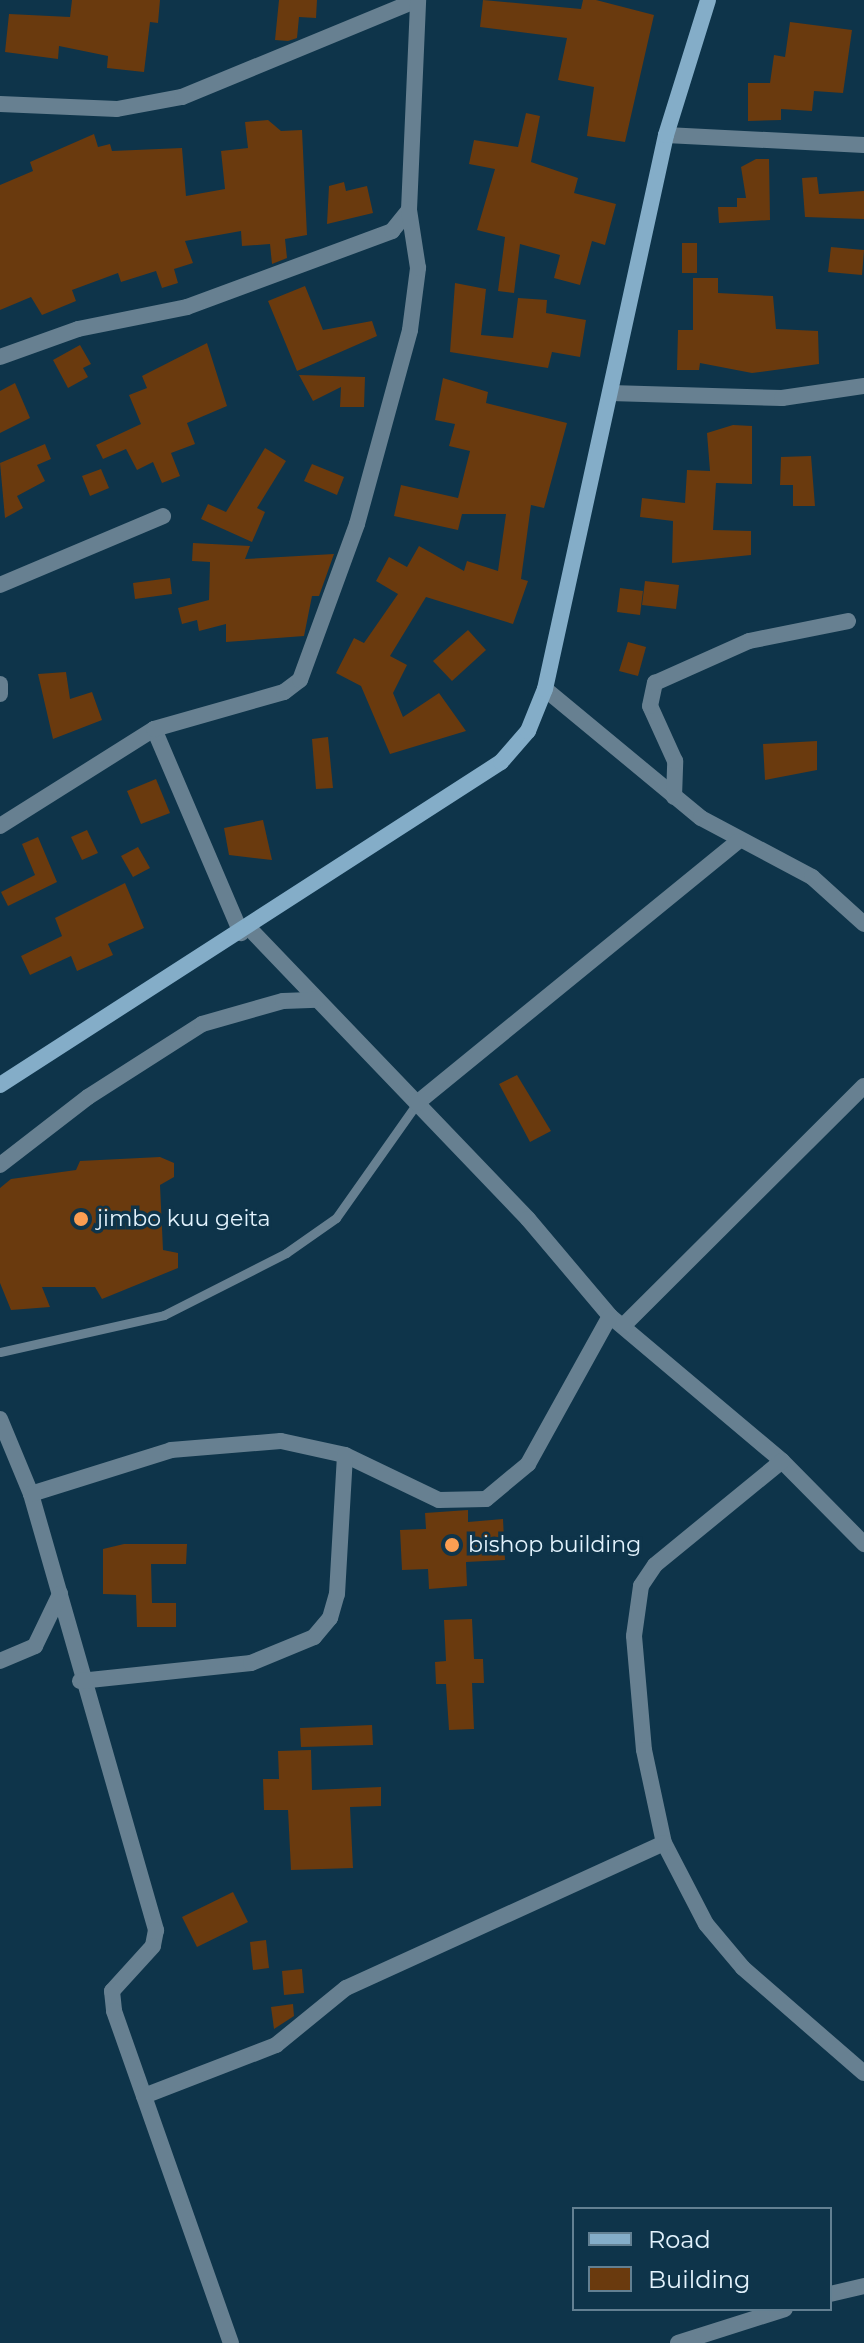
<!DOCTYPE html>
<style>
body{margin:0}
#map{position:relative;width:864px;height:2343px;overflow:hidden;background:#0e344a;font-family:Montserrat,sans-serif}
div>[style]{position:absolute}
.building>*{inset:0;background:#6a3a0e}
.lane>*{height:9px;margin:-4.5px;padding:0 4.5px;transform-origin:4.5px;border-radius:4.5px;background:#678091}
.street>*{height:16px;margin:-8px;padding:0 8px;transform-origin:8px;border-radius:8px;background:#678091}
.secondary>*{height:16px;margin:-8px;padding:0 8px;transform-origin:8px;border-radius:8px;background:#84adc8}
.dots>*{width:22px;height:22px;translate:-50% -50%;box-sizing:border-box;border:4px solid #0e344a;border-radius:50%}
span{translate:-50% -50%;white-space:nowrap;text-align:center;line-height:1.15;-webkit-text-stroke:7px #0e344a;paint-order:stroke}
.poi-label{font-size:22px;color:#e3f3fd}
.left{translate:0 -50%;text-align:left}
.legend{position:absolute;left:572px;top:2207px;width:260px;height:104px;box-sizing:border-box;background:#0e344a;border:2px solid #638092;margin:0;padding:10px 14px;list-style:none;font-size:24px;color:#e3f3fd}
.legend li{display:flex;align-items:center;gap:16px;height:40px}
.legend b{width:40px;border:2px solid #638092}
</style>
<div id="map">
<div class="building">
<i style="clip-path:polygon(72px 0,160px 0,158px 23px,150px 22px,144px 72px,107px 68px,108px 56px,59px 46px,58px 59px,5px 52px,9px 14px,70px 17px)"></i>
<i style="clip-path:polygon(279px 0,317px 0,316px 18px,299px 17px,297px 38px,288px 41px,275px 40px)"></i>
<i style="clip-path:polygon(483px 0,581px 9px,583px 0,596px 0,654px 15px,625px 142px,587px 136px,594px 87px,558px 80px,567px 38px,480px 27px)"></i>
<i style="clip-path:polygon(790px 22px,852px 30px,843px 93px,814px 91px,812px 111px,781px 109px,781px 120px,748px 121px,748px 83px,770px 83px,774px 55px,785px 57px)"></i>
<i style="clip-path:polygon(526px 113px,540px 116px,531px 162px,578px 178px,574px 193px,616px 204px,605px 245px,592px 241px,580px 285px,554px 278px,560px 255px,520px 244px,514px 293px,498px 291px,505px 237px,477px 230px,495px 169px,469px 164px,474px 140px,518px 147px)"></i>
<i style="clip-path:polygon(268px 120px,281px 131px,302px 130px,307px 235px,285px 239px,287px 258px,272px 264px,270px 244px,242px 246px,241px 231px,185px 241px,193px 263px,174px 269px,178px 283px,162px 288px,156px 271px,121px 282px,118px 273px,72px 290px,76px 301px,42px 315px,31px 297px,0 310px,0 185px,33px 171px,30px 162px,94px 134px,98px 147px,110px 144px,112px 151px,182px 148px,186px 196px,225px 189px,221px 151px,248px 148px,245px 122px)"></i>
<i style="clip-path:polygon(756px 159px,769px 159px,770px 220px,719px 223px,718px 207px,737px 207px,737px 198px,746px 198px,741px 167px)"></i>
<i style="clip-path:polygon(817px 177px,819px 194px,864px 191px,864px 219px,805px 217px,802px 178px)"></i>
<i style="clip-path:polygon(344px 182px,346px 191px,367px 186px,373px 213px,327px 224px,329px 186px)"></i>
<i style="clip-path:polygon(682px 243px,697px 243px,697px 273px,682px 273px)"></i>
<i style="clip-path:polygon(831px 247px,864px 250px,862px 275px,828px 272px)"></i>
<i style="clip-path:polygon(693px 278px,718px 278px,718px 293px,773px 296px,776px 329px,818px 331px,819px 364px,752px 373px,700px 363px,699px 370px,677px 370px,678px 330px,693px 330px)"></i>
<i style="clip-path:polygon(455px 283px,486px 289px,481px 335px,513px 338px,518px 298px,547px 300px,546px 313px,586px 320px,580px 357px,552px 352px,548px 368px,450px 352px)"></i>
<i style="clip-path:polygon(305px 286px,323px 330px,372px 321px,377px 336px,297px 371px,268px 301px)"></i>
<i style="clip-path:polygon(207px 343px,227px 406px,187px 423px,195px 444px,171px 453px,180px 476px,162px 483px,153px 462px,137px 470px,126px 449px,103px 459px,96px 445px,141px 424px,129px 395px,147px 388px,142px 376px)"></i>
<i style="clip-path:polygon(80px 345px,91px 364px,83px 368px,88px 377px,68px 388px,53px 360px)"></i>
<i style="clip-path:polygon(299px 375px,365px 377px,364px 407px,340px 407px,341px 387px,313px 401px)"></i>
<i style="clip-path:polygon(443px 378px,488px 392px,486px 403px,567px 423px,544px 508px,531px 505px,521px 579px,528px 581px,513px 624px,426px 597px,390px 656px,407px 665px,393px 693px,403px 717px,439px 693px,466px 731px,390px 754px,361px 686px,336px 673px,354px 638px,364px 643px,398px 594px,376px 581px,389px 557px,407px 567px,419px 546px,464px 571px,467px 561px,498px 571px,506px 514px,462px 514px,458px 530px,394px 516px,401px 485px,458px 498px,470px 451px,449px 446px,455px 424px,435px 420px)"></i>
<i style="clip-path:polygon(15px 383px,30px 418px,0 433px,0 391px)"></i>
<i style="clip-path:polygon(733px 425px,752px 426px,752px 484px,716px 483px,713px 530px,751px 531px,751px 555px,672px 563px,673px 521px,640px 517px,642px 498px,685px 503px,687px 470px,710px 471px,707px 433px)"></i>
<i style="clip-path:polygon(45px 444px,51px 459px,37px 465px,45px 481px,17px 496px,23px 508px,5px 518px,0 463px)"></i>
<i style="clip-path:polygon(265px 448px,286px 461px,257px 508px,265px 512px,252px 542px,201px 519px,208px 504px,226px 512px)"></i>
<i style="clip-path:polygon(811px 456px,815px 506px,793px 506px,793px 485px,780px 485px,781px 457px)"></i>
<i style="clip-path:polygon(312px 464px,344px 477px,337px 495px,304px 481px)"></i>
<i style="clip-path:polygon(101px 469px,109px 488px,90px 496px,82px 476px)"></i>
<i style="clip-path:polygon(193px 543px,250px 546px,245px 559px,334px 554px,319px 596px,312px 596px,304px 636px,226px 642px,226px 624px,199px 631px,197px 620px,182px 624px,178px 608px,209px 600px,210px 562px,192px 561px)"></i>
<i style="clip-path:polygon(170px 578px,172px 594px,135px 599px,133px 583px)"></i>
<i style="clip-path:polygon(645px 581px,679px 585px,676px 609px,642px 605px)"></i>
<i style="clip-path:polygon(620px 588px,643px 591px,640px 615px,617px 612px)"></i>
<i style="clip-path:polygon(468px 630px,486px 650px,452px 681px,433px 661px)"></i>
<i style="clip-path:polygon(628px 642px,646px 647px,638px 676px,619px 671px)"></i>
<i style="clip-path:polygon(66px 672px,70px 699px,92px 692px,102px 720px,53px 739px,38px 674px)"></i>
<i style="clip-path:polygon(328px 737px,333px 788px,316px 789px,312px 739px)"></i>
<i style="clip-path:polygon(817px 741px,817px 770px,765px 780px,763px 744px)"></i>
<i style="clip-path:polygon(156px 779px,170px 813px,141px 824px,127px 791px)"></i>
<i style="clip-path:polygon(263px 820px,272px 860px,229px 855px,224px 828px)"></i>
<i style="clip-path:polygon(87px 830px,98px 853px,82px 860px,71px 837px)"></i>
<i style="clip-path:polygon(38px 837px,57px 882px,8px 906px,1px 892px,35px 875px,22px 844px)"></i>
<i style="clip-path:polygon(138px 847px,150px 868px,133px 877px,121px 856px)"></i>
<i style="clip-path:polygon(125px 883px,144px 928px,108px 944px,113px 955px,77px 971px,71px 956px,30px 975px,21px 956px,62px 936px,55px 918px)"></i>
<i style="clip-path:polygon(517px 1075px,551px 1131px,530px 1142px,499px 1084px)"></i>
<i style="clip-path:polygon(160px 1157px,174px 1163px,174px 1177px,160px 1185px,163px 1250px,178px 1253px,178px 1268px,102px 1299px,95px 1287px,42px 1287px,50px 1307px,11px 1310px,0 1283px,0 1188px,11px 1179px,76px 1170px,80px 1161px)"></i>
<i style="clip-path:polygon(468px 1510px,468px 1522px,503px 1519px,505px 1560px,466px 1562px,467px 1586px,429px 1589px,428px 1569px,402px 1570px,400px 1530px,426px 1529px,425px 1513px)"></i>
<i style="clip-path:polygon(124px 1544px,187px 1544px,186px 1564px,151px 1564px,152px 1603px,176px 1603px,176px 1627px,137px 1627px,136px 1595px,103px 1594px,103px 1549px)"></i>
<i style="clip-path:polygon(472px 1619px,474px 1659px,483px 1659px,484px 1683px,472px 1683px,474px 1729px,449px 1730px,446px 1684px,436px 1684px,435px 1662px,446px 1661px,444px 1620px)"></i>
<i style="clip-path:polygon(372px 1725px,373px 1745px,301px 1747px,300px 1728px)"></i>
<i style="clip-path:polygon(311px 1750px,312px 1790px,381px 1787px,381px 1806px,350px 1807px,353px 1868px,291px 1870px,288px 1810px,264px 1810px,263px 1779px,279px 1779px,278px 1751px)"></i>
<i style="clip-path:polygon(233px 1892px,248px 1922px,197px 1947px,182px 1917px)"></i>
<i style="clip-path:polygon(266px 1940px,269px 1968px,253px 1970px,250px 1942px)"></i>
<i style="clip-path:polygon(302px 1969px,304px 1993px,284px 1995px,282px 1971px)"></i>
<i style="clip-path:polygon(293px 2004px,294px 2016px,274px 2029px,271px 2007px)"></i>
</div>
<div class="lane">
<i style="left:0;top:1352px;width:168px;rotate:-12.7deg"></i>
<i style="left:164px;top:1315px;width:137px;rotate:-26.9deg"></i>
<i style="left:286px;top:1253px;width:61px;rotate:-35deg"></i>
<i style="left:336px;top:1218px;width:141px;rotate:-54.8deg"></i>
</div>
<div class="street">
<i style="left:0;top:104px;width:117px;rotate:2.4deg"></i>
<i style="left:117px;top:109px;width:66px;rotate:-10.5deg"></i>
<i style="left:182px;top:97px;width:254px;rotate:-22.4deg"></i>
<i style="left:666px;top:135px;width:198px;rotate:2.9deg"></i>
<i style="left:0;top:357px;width:83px;rotate:-19.7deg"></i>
<i style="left:78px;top:329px;width:111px;rotate:-11.4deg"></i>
<i style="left:187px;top:307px;width:219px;rotate:-20.3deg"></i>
<i style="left:392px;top:231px;width:27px;rotate:-51deg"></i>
<i style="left:409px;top:210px;width:210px;rotate:-87.5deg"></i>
<i style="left:610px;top:393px;width:172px;rotate:1.7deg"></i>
<i style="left:782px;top:398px;width:83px;rotate:-8.3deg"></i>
<i style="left:0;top:585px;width:177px;rotate:-22.9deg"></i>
<i style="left:0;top:684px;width:10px;rotate:90deg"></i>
<i style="left:545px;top:689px;width:202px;rotate:39.6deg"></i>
<i style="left:701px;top:818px;width:126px;rotate:28deg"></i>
<i style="left:812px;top:877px;width:70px;rotate:42.1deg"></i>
<i style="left:154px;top:729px;width:222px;rotate:66.9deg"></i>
<i style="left:674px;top:797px;width:36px;rotate:-88deg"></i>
<i style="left:675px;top:761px;width:60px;rotate:-114.4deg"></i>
<i style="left:650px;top:706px;width:24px;rotate:-78deg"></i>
<i style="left:655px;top:683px;width:103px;rotate:-24.1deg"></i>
<i style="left:749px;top:641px;width:101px;rotate:-11.4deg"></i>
<i style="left:0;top:826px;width:182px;rotate:-32.2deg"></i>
<i style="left:154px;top:729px;width:135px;rotate:-15.9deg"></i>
<i style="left:284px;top:692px;width:20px;rotate:-37deg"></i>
<i style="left:300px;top:680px;width:166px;rotate:-69.9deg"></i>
<i style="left:357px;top:524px;width:201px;rotate:-74.7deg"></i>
<i style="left:410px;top:330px;width:63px;rotate:-82.6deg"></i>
<i style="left:418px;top:268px;width:59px;rotate:-98.8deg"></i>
<i style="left:249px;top:928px;width:403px;rotate:46.2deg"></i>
<i style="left:528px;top:1219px;width:127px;rotate:49.8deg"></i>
<i style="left:610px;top:1316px;width:225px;rotate:40.1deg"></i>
<i style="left:782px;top:1461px;width:117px;rotate:45.3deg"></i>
<i style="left:417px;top:1103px;width:414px;rotate:-39.2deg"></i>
<i style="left:0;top:1165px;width:111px;rotate:-37.7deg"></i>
<i style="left:88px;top:1097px;width:135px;rotate:-32.6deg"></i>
<i style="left:202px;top:1024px;width:84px;rotate:-15.9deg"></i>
<i style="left:283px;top:1001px;width:34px;rotate:-2deg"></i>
<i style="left:623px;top:1326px;width:340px;rotate:-44.9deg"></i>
<i style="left:0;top:1419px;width:81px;rotate:67.5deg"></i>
<i style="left:31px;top:1494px;width:454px;rotate:74deg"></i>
<i style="left:156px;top:1930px;width:16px;rotate:101deg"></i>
<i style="left:153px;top:1946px;width:61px;rotate:132.3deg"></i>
<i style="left:112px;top:1991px;width:20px;rotate:84deg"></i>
<i style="left:114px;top:2011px;width:352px;rotate:70.6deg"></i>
<i style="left:782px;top:1461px;width:164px;rotate:140.7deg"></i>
<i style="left:655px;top:1565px;width:25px;rotate:124deg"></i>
<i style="left:641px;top:1586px;width:50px;rotate:98deg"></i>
<i style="left:634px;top:1636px;width:114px;rotate:85deg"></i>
<i style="left:644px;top:1750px;width:95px;rotate:77.9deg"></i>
<i style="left:664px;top:1843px;width:91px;rotate:62.6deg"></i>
<i style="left:706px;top:1924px;width:57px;rotate:49.9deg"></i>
<i style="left:743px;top:1968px;width:160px;rotate:41deg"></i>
<i style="left:31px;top:1494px;width:147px;rotate:-17.4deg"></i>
<i style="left:171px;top:1450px;width:110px;rotate:-4.7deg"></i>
<i style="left:281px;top:1441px;width:66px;rotate:12.3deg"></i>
<i style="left:345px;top:1455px;width:104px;rotate:25.6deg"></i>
<i style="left:439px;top:1500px;width:47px;rotate:-1.2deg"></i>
<i style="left:486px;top:1499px;width:55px;rotate:-39.8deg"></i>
<i style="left:528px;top:1464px;width:169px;rotate:-61deg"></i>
<i style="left:0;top:1661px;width:38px;rotate:-23deg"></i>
<i style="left:35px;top:1646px;width:58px;rotate:-64.3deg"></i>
<i style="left:80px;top:1681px;width:172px;rotate:-6deg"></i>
<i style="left:251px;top:1663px;width:68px;rotate:-22.4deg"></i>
<i style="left:314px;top:1637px;width:25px;rotate:-50deg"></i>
<i style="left:330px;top:1618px;width:25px;rotate:-74deg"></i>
<i style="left:337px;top:1594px;width:139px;rotate:-86.7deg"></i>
<i style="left:144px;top:2096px;width:142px;rotate:-21.1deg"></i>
<i style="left:276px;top:2045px;width:90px;rotate:-39.2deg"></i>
<i style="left:346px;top:1988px;width:349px;rotate:-24.5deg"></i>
<i style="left:830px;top:2294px;width:35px;rotate:-13deg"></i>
<i style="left:678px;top:2343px;width:112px;rotate:-17.6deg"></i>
</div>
<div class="secondary">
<i style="left:0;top:1085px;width:596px;rotate:-32.81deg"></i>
<i style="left:501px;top:762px;width:41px;rotate:-48.9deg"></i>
<i style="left:528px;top:731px;width:45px;rotate:-68deg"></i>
<i style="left:545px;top:689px;width:567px;rotate:-77.68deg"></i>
<i style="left:666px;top:135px;width:141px;rotate:-72.7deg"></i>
</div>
<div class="dots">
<i style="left:81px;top:1219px;background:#fb9e52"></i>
<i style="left:452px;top:1545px;background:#fb9e52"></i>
</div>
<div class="poi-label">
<span class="left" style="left:97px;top:1219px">jimbo kuu geita</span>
<span class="left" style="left:468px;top:1545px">bishop building</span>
</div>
<ul class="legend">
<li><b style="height:10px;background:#84adc8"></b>Road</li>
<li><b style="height:22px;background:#6a3a0e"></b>Building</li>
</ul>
</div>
